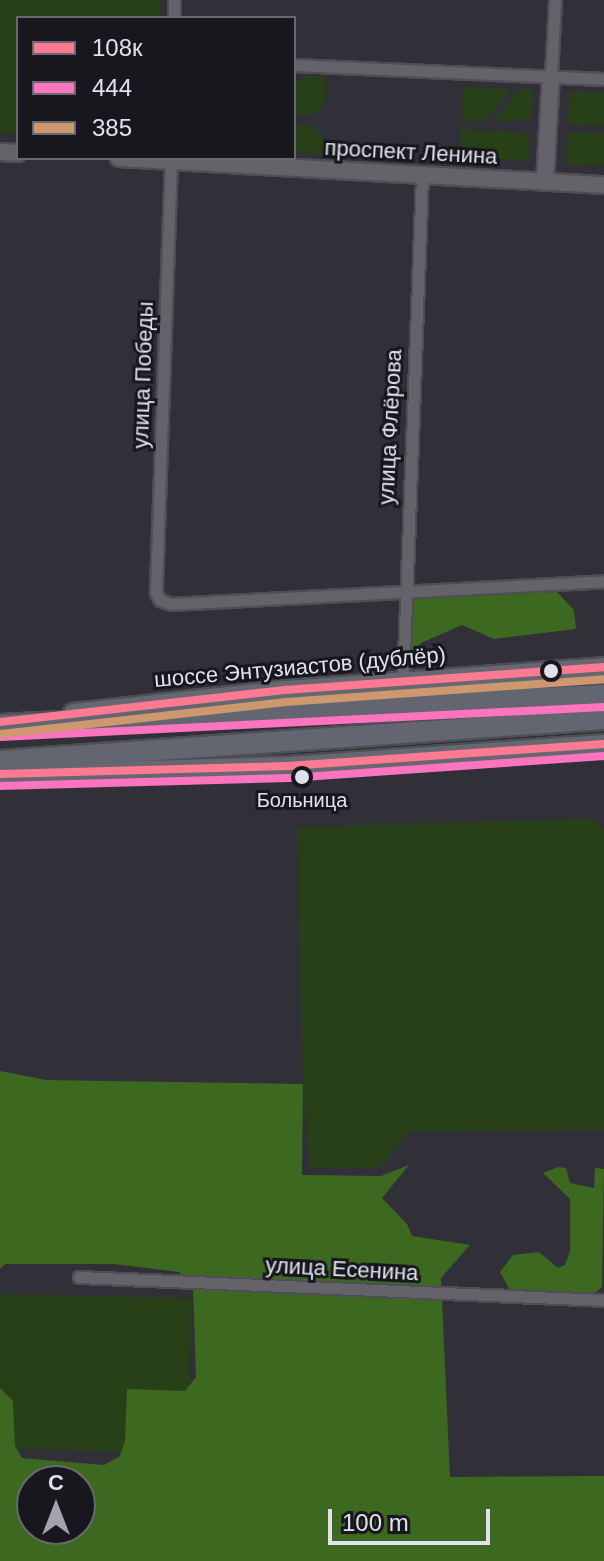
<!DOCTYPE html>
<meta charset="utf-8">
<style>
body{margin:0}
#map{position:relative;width:604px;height:1561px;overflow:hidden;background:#313038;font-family:Arial,sans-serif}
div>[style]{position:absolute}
.green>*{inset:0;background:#274018}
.forest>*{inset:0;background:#3c681f}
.roads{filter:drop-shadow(2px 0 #4e4e54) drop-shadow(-2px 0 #4e4e54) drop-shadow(0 2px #4e4e54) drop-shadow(0 -2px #4e4e54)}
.street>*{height:11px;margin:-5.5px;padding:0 5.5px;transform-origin:5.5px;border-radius:5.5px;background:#636369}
.secondary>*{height:16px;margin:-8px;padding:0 8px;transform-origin:8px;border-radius:8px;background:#636369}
.primary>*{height:18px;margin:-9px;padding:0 9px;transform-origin:9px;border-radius:9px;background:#666871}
.highway>*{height:20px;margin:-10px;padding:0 10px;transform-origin:10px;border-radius:10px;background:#636670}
.bus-1>*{height:8px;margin:-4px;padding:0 4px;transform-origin:4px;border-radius:4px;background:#fe7a93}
.bus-2>*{height:8px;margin:-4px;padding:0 4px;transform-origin:4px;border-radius:4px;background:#fc73be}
.bus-3>*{height:8px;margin:-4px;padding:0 4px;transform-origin:4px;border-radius:4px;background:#cd976f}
.dots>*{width:22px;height:22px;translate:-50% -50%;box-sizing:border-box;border:4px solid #17171d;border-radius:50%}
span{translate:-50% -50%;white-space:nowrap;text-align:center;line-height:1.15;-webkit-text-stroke:6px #17171d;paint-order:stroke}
.bus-label{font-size:20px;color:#e1e1eb}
.street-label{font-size:22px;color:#e1e1eb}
.legend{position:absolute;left:16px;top:16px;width:280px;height:144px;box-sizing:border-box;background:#17171d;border:2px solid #68686f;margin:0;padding:10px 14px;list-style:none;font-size:24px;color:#e1e1eb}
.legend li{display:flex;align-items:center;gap:16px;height:40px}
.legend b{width:40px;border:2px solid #68686f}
.north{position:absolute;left:16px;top:1465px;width:80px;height:80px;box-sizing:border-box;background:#17171d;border:2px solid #68686f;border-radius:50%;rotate:0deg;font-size:22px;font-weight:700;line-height:32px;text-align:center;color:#e1e1eb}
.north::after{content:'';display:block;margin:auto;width:28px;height:36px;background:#a3a3ac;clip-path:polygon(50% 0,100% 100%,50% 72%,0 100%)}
.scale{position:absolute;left:328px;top:1509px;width:162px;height:36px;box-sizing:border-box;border:4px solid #e1e1eb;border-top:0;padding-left:10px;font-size:24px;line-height:28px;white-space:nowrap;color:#e1e1eb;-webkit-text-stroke:6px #17171d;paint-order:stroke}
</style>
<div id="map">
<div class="green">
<i style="clip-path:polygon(0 0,161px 0,160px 18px,18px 18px,18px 134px,0 134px)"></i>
<i style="clip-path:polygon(303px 76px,327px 77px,325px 104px,312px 115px,294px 114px,294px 81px,302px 81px)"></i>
<i style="clip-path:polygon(463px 87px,511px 89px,485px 121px,462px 120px)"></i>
<i style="clip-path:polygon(519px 89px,533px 90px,531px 119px,493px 122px)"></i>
<i style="clip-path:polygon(570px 91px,604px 93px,604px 126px,568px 124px)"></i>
<i style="clip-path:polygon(294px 125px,311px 126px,324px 138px,323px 154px,294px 152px)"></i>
<i style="clip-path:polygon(461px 129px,524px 133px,530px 138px,529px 161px,460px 158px)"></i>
<i style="clip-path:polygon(568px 132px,604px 134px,604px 166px,566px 164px)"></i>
<i style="clip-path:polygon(593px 819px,604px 830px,604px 1130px,411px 1131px,379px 1168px,310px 1168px,303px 1084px,297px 827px)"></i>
<i style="clip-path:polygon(0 1294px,192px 1298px,189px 1400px,130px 1452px,14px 1448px,0 1414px)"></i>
</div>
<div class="forest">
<i style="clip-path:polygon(557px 592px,574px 610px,576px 629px,494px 639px,462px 625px,421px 643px,412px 658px,409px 653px,408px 598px)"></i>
<i style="clip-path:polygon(evenodd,0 1071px,46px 1080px,303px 1084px,302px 1175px,381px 1176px,409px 1165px,382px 1198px,407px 1224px,412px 1236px,470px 1245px,441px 1278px,450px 1477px,604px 1476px,604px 1561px,0 1561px,0 1388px,13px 1401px,15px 1446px,22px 1458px,104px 1465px,120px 1456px,125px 1441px,127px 1389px,185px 1391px,196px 1377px,193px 1286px,179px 1272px,114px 1264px,5px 1264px,0 1269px,0 1071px,32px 1481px,80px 1481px,80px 1529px,32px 1529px,32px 1481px)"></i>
<i style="clip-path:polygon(558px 1167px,566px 1168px,570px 1183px,594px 1188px,595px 1168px,604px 1169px,602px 1287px,591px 1297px,511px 1292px,500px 1272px,513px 1255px,539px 1252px,558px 1268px,565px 1265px,570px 1251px,570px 1199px,543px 1173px)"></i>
</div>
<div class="roads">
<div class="street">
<i style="left:174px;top:18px;width:18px;rotate:-90deg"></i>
<i style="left:294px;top:65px;width:310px;rotate:2.6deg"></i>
<i style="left:551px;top:76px;width:76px;rotate:-87deg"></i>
<i style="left:171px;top:158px;width:435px;rotate:92deg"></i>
<i style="left:156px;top:593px;width:8px;rotate:60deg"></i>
<i style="left:160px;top:600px;width:12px;rotate:20deg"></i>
<i style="left:171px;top:604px;width:434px;rotate:-3deg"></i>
<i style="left:403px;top:682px;width:507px;rotate:-87.85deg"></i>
<i style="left:79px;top:1277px;width:526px;rotate:2.51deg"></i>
</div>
<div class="secondary">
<i style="left:0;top:152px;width:18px;rotate:3deg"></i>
<i style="left:119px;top:158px;width:486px;rotate:3.2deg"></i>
<i style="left:545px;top:182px;width:106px;rotate:-86.8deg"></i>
</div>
<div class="primary">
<i style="left:73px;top:713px;width:213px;rotate:-6.2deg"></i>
<i style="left:285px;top:690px;width:320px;rotate:-4.1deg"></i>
<i style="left:0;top:774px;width:288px;rotate:-1.6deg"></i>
<i style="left:288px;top:766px;width:317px;rotate:-4deg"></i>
</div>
<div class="highway">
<i style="left:0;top:725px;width:605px;rotate:-2.84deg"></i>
<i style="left:0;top:761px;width:605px;rotate:-3.98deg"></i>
</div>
</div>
<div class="bus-1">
<i style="left:0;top:722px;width:287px;rotate:-6.4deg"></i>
<i style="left:285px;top:690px;width:320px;rotate:-4.1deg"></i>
<i style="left:0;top:774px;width:288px;rotate:-1.6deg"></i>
<i style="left:288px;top:766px;width:317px;rotate:-4deg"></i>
</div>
<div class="bus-2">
<i style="left:1px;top:737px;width:604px;rotate:-2.85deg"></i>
<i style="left:0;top:786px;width:289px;rotate:-1.6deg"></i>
<i style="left:289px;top:778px;width:316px;rotate:-4deg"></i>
</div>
<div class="bus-3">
<i style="left:1px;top:734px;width:287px;rotate:-6.4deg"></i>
<i style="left:286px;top:702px;width:319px;rotate:-4.1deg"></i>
</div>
<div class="dots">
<i style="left:551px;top:671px;background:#e1e1eb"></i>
<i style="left:302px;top:777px;background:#e1e1eb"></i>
</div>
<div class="bus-label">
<span style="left:302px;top:800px">Больница</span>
</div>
<div class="street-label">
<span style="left:411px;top:152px;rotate:3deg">проспект Ленина</span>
<span style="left:143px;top:375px;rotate:-88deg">улица Победы</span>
<span style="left:390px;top:427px;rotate:-87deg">улица Флёрова</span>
<span style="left:300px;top:667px;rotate:-5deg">шоссе Энтузиастов (дублёр)</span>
<span style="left:342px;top:1269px;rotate:3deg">улица Есенина</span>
</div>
<ul class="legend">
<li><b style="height:10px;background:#fe7a93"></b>108к</li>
<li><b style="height:10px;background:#fc73be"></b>444</li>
<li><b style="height:10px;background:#cd976f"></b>385</li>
</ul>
<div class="north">С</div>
<div class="scale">100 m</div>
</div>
